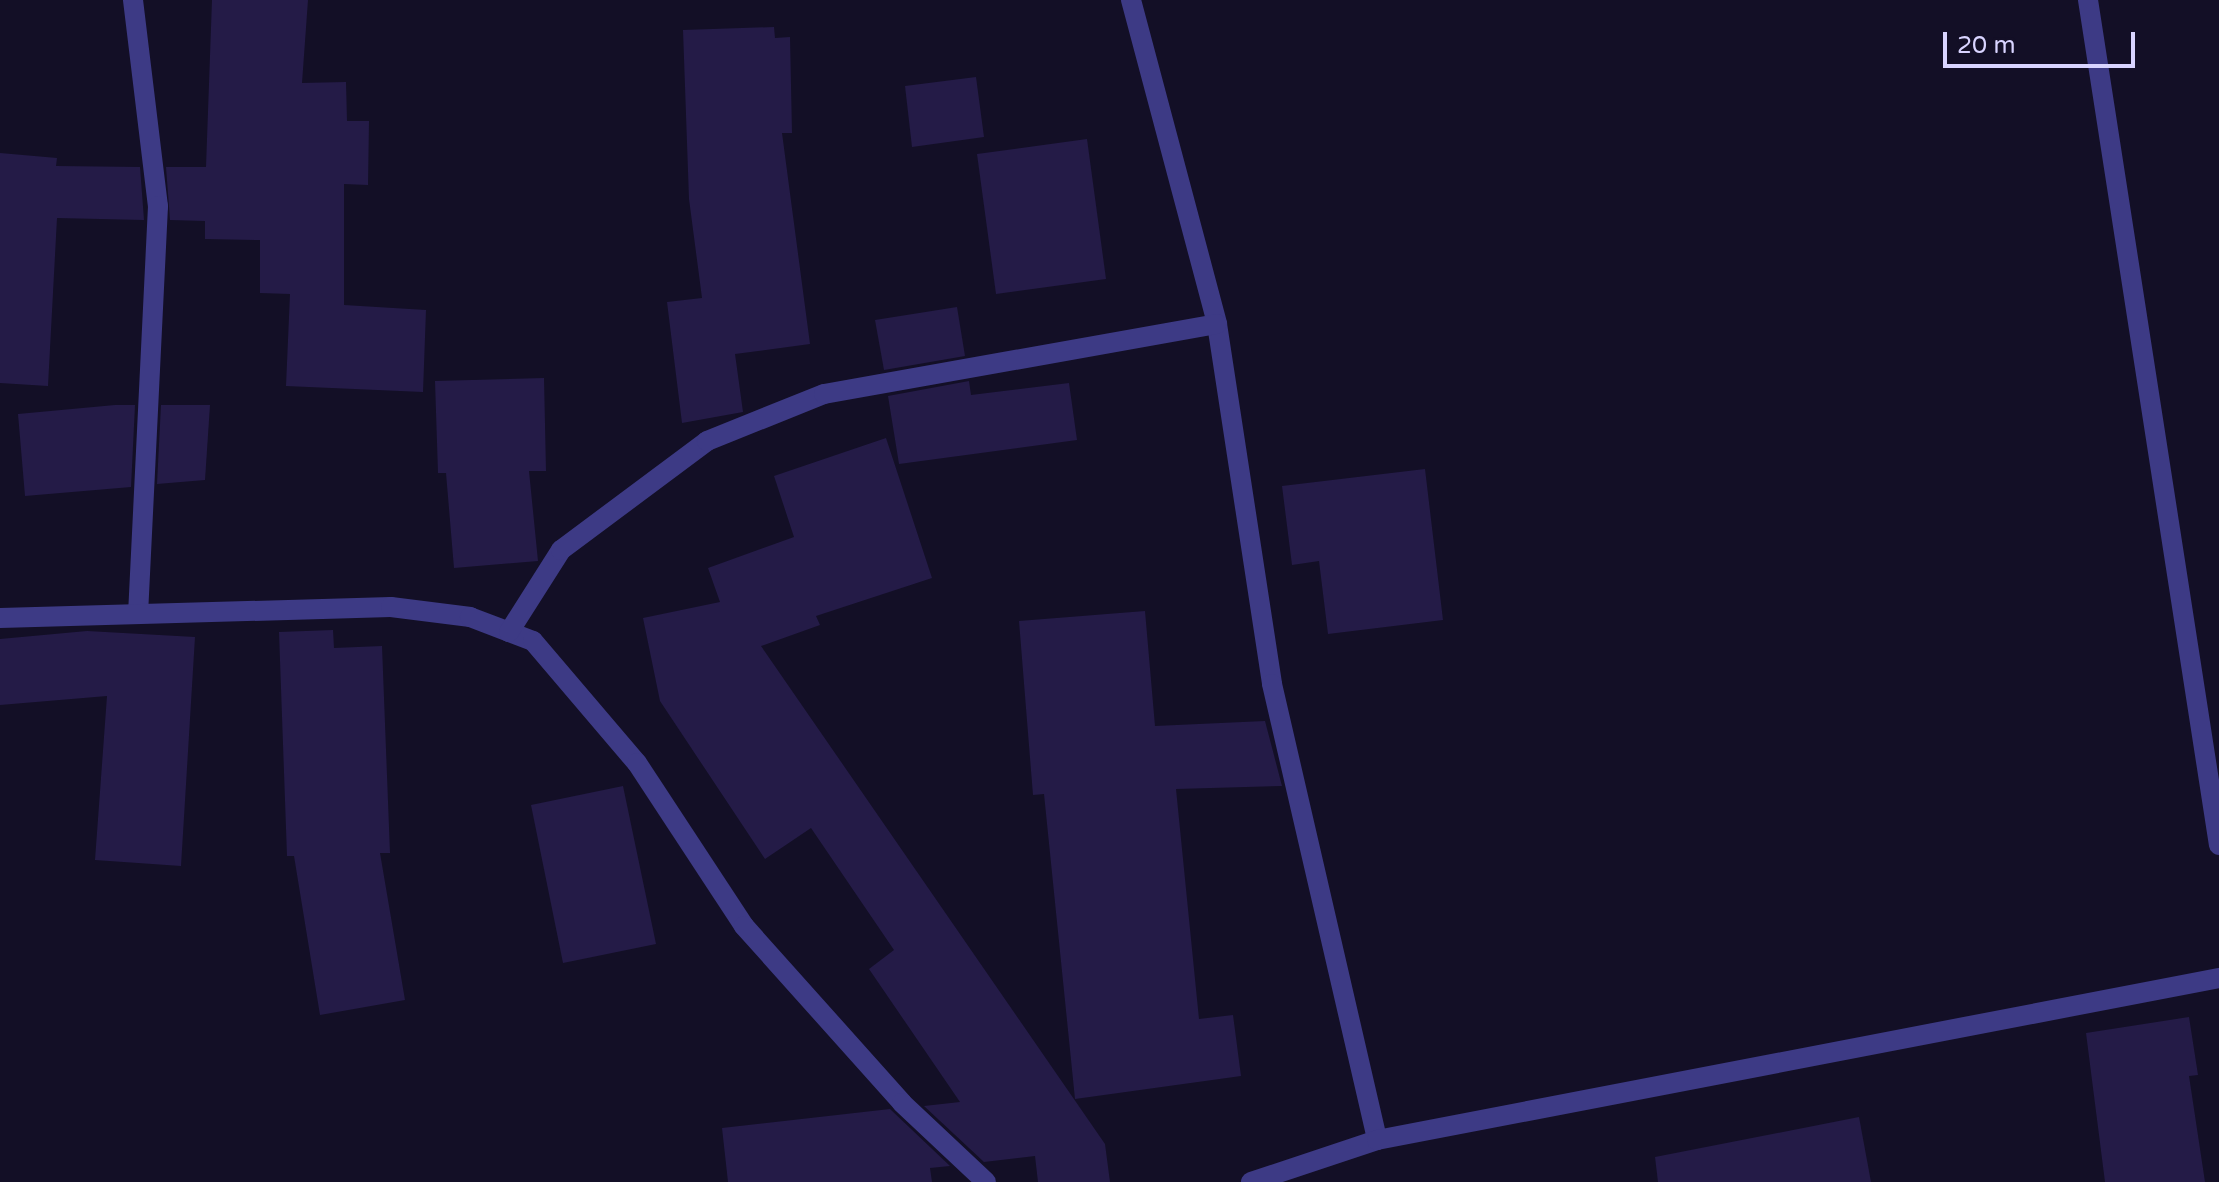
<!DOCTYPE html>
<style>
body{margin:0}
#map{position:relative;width:2219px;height:1182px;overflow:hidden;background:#130f26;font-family:"Varela Round",sans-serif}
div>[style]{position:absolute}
.building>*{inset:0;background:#241b47}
.street>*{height:20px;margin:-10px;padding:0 10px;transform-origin:10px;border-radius:10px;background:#3d3a85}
span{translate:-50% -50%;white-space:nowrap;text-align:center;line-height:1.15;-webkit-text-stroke:6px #130f26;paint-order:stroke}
.scale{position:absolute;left:1943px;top:32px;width:192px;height:36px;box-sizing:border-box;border:4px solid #d9d4ff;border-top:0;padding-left:10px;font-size:24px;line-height:28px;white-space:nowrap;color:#d9d4ff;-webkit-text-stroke:6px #130f26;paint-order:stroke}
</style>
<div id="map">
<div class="building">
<i style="clip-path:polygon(212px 0,308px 0,302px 83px,346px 82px,347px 121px,369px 121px,368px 185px,344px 184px,344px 305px,426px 310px,423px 392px,286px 386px,290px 294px,260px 293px,260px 240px,205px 239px,205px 221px,170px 220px,166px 167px,206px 167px)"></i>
<i style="clip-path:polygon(774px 27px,775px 38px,790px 37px,792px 133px,782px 133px,810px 344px,735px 354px,743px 412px,682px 423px,667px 302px,702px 298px,689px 199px,683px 30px)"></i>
<i style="clip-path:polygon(976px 77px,984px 137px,912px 147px,905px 86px)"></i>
<i style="clip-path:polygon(1087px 139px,1106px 279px,996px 294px,977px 154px)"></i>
<i style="clip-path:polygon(0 153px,57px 158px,56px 166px,140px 167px,144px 220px,57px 218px,48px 386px,0 383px)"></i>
<i style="clip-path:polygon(957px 307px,965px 356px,884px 370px,875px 320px)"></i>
<i style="clip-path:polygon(544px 378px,546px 471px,529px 471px,538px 561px,454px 568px,446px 473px,438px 473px,435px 381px)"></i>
<i style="clip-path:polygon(969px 381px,971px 395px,1069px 383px,1077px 440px,899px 464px,888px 396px)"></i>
<i style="clip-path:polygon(115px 405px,135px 405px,131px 487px,25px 496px,18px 414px)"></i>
<i style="clip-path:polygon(161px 405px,210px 405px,205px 480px,157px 484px)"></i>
<i style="clip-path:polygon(886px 438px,932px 578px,816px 616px,820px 625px,761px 646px,1105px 1144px,1110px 1182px,1038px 1182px,1035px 1156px,984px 1162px,924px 1106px,960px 1102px,869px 969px,894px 950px,811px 828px,765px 859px,660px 701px,643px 618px,720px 602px,708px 568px,794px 537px,774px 476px)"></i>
<i style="clip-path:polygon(1425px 469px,1443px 620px,1328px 634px,1319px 561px,1292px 565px,1282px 486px)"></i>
<i style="clip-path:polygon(1145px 611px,1155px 726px,1265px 721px,1282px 786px,1176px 789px,1199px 1019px,1233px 1015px,1241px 1076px,1075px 1099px,1044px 794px,1033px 795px,1019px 621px)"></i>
<i style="clip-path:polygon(333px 630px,334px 648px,382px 646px,390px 853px,380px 853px,405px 1000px,320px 1015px,294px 856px,287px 856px,279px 632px)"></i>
<i style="clip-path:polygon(87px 631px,195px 637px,181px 866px,95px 860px,107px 696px,0 705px,0 639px)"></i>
<i style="clip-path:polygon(623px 786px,656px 944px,563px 963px,531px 805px)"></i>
<i style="clip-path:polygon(2189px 1017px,2198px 1075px,2189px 1076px,2205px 1182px,2105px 1182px,2086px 1033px)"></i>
<i style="clip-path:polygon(890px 1109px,950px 1166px,930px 1168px,932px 1182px,728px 1182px,722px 1128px)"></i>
<i style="clip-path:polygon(1859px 1117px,1871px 1182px,1658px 1182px,1655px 1157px)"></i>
</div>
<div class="street">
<i style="left:133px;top:0;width:208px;rotate:83.1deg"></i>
<i style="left:158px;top:206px;width:405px;rotate:92.8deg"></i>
<i style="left:1131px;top:0;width:335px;rotate:75.1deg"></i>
<i style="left:1217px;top:324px;width:364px;rotate:81.3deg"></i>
<i style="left:1272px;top:684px;width:468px;rotate:77deg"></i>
<i style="left:2088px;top:0;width:855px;rotate:81.19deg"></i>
<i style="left:0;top:618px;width:391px;rotate:-1.6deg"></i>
<i style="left:391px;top:607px;width:80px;rotate:7.2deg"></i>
<i style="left:470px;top:617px;width:67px;rotate:20.9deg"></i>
<i style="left:533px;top:641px;width:160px;rotate:49.6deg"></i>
<i style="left:637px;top:763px;width:195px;rotate:56.7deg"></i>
<i style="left:744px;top:926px;width:237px;rotate:48.2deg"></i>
<i style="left:902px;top:1103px;width:115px;rotate:43.2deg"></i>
<i style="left:509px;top:632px;width:97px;rotate:-57.6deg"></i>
<i style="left:561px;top:550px;width:182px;rotate:-36.7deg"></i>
<i style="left:707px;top:441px;width:126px;rotate:-21.9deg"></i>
<i style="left:824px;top:394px;width:399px;rotate:-10.1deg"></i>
<i style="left:1251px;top:1182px;width:133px;rotate:-18.4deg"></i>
<i style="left:1377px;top:1140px;width:857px;rotate:-10.89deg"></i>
</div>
<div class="scale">20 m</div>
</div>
